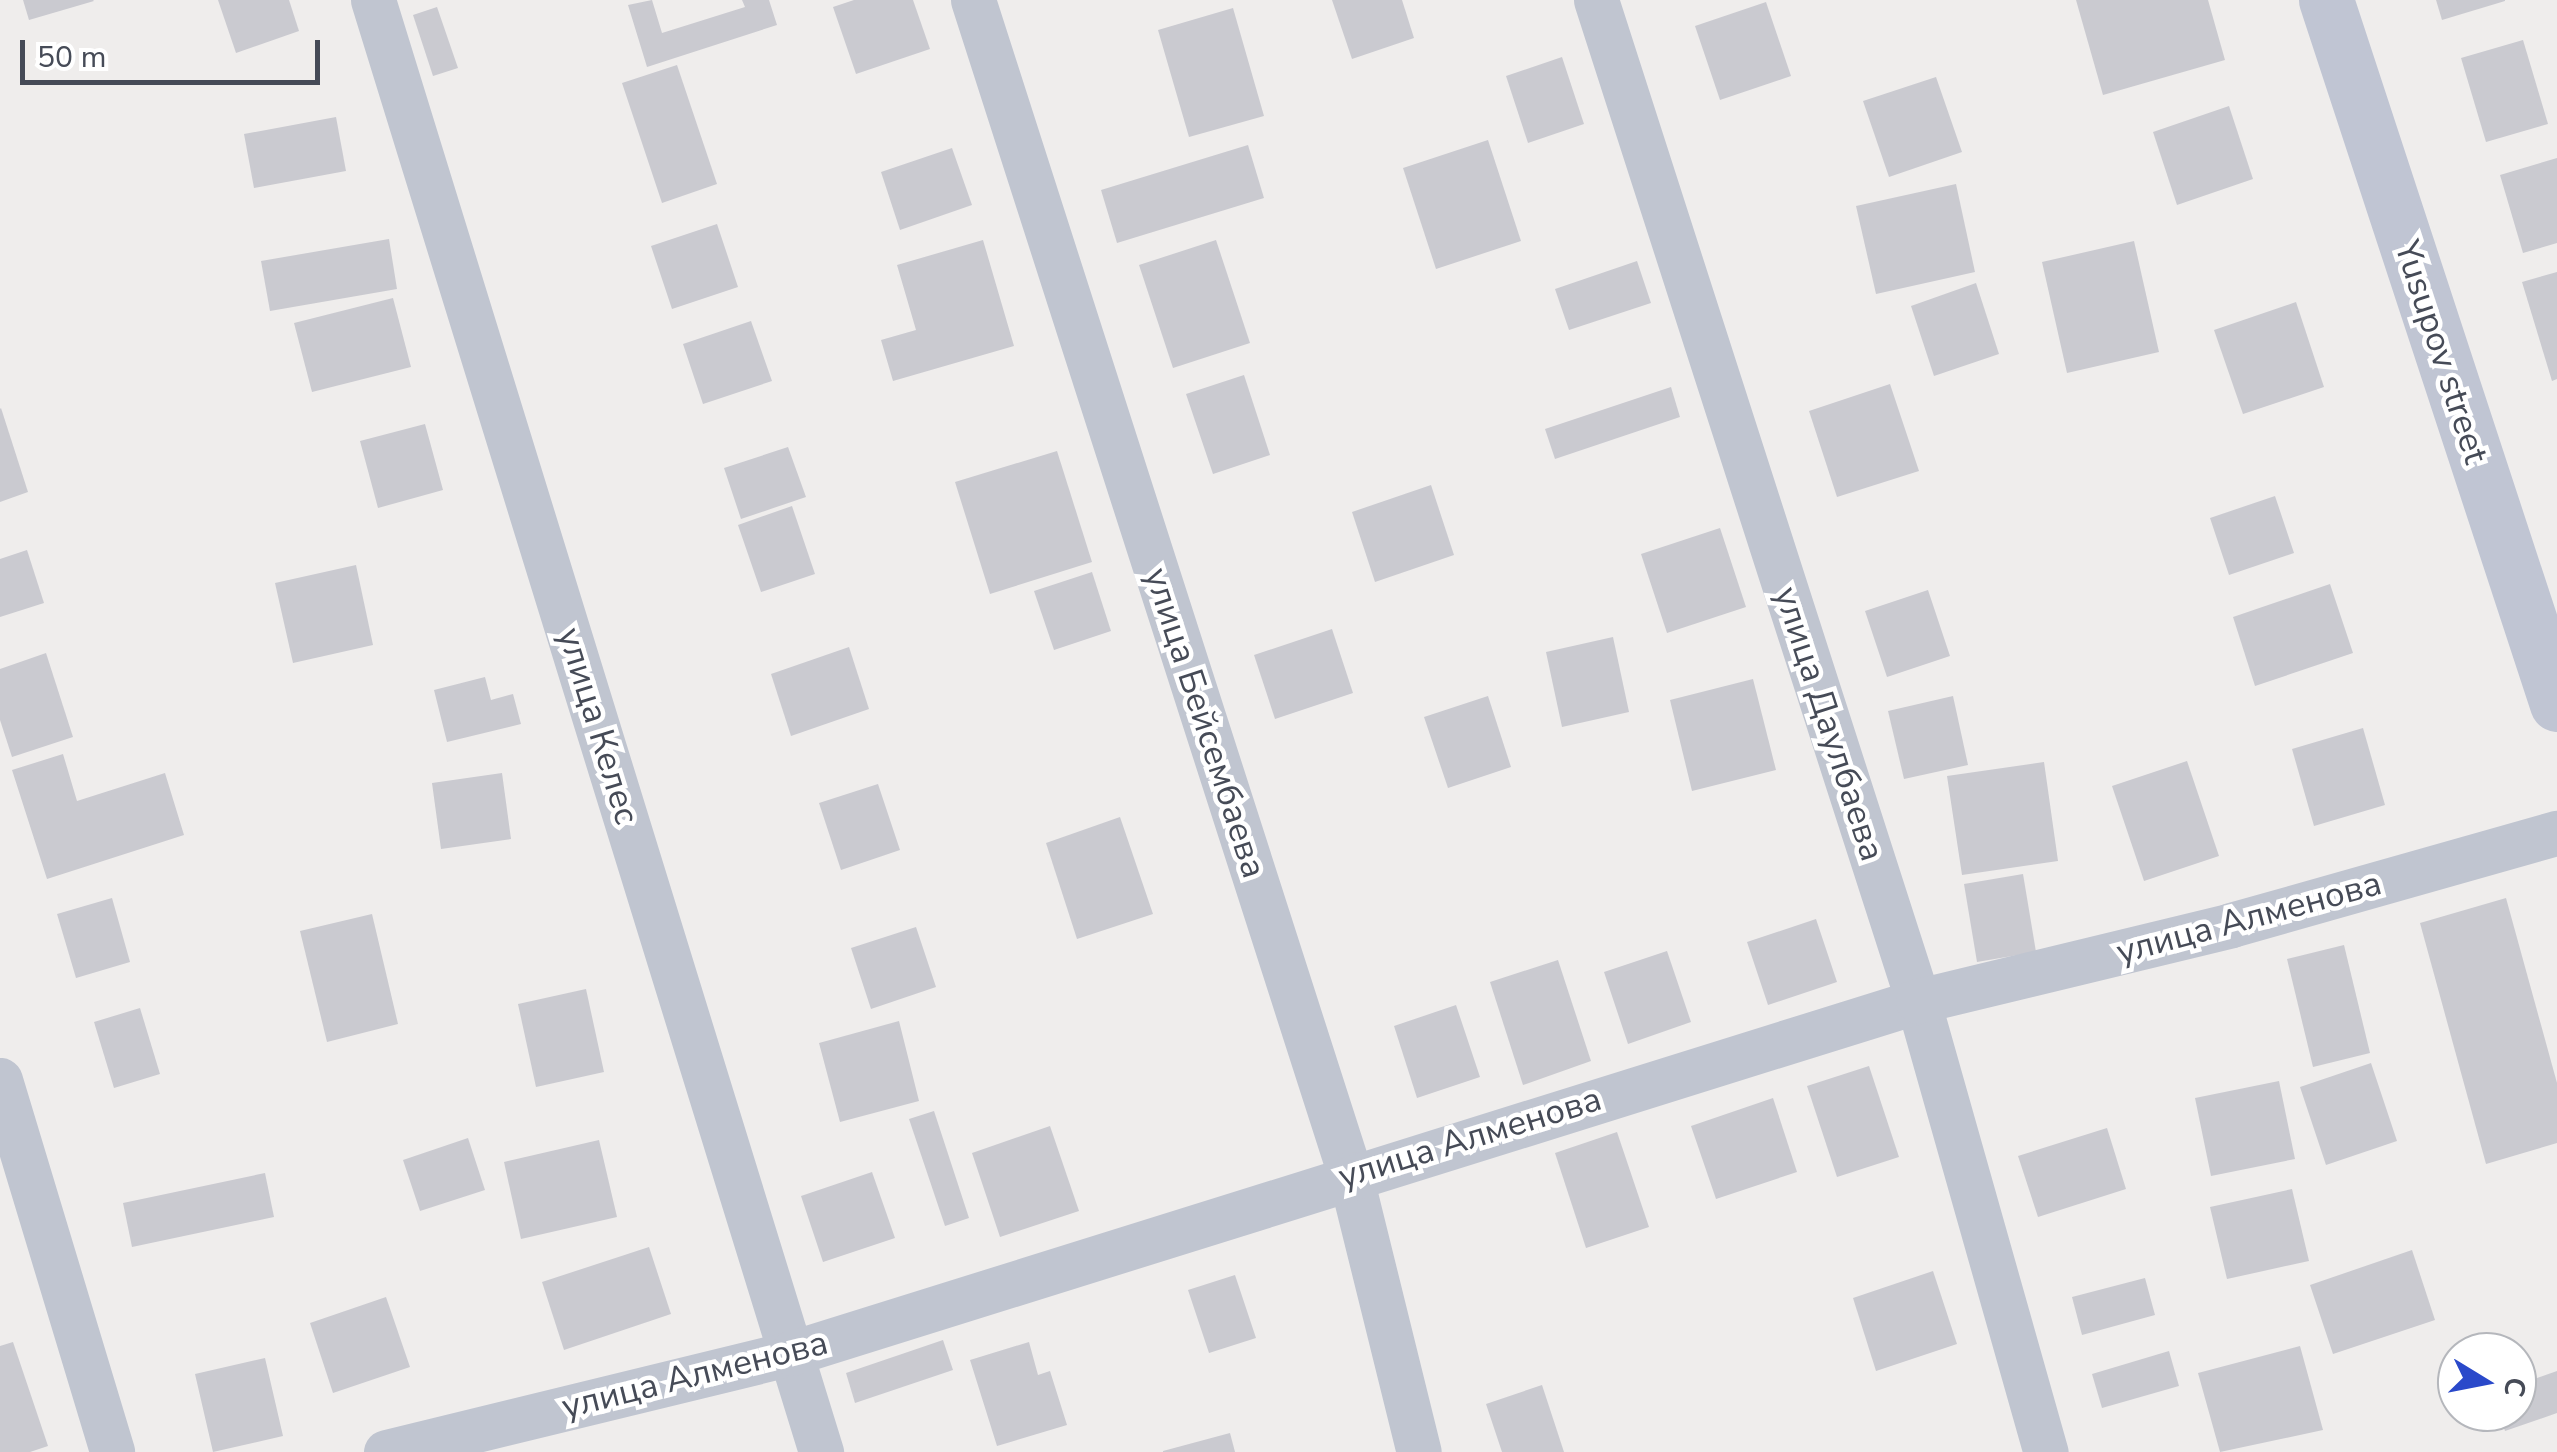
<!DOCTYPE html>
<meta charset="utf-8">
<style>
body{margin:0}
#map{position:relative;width:2557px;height:1452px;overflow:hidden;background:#efedec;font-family:"Nunito Sans",sans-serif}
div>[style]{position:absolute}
.building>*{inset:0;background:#cacad0}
.street>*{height:45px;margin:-22.5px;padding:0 22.5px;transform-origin:22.5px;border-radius:22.5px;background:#c0c5d0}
.secondary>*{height:55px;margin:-27.5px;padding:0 27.5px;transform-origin:27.5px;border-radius:27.5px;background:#c0c5d3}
span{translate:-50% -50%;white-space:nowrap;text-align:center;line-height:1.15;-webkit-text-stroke:9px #fff;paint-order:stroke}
.street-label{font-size:35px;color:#464b57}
.north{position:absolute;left:2437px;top:1332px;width:100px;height:100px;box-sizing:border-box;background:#fff;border:2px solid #b5b7bc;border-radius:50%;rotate:100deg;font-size:28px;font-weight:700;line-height:40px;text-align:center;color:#464b57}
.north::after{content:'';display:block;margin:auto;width:35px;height:45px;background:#2a49ca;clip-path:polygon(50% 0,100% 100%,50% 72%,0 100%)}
.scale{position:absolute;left:20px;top:40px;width:300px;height:45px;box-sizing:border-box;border:5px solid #464b57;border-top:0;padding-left:12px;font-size:30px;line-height:35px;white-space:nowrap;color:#464b57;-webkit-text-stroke:8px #fff;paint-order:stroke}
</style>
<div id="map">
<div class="building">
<i style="clip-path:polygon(23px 0,93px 0,94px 1px,29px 20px)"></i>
<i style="clip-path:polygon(218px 0,289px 0,299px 31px,236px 53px)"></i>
<i style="clip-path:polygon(652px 0,662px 33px,745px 7px,742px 0,769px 0,777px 25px,647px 67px,628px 5px)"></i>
<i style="clip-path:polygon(854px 0,913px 0,930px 49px,856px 74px,833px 7px)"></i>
<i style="clip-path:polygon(1332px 0,1402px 0,1414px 38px,1352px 59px)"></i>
<i style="clip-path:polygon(2076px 0,2208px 0,2225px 60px,2103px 95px)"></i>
<i style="clip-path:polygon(2436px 0,2505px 0,2505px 1px,2442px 20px)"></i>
<i style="clip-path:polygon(1766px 2px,1791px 76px,1720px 100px,1695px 26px)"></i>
<i style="clip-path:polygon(437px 7px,458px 68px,433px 76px,413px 15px)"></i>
<i style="clip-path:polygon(1233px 8px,1264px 116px,1189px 137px,1158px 30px)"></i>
<i style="clip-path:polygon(2523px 40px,2548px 124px,2486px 142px,2461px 58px)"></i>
<i style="clip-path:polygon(1562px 57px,1584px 124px,1528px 143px,1506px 76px)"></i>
<i style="clip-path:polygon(677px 65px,717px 184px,662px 203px,622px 83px)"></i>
<i style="clip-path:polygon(1936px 77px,1962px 152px,1889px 177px,1863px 101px)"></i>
<i style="clip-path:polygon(2229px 106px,2253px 179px,2177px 205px,2153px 132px)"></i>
<i style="clip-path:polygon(336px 117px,346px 171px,254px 188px,244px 134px)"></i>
<i style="clip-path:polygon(1488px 140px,1521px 241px,1436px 269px,1403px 168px)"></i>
<i style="clip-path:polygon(1248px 145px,1264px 198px,1117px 243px,1101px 190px)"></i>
<i style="clip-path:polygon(952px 148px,972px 205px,900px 230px,881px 172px)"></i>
<i style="clip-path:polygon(2557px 158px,2557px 243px,2523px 253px,2500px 175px)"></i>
<i style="clip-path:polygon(1956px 184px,1975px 272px,1876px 294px,1856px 206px)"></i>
<i style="clip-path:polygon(717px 224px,738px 287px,672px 309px,651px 246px)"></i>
<i style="clip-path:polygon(389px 239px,397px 289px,270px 311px,261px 261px)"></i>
<i style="clip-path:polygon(983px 240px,1014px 346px,893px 381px,881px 340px,916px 330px,897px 265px)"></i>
<i style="clip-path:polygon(1216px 240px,1250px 343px,1173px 368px,1139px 265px)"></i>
<i style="clip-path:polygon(2134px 241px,2159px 352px,2067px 373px,2042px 262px)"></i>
<i style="clip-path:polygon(1637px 261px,1651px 303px,1569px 330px,1555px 289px)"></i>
<i style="clip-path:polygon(2557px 272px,2557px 379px,2552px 381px,2522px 282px)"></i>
<i style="clip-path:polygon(1976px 283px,1999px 354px,1934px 376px,1911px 306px)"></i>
<i style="clip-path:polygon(393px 298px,411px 367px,312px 392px,294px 323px)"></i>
<i style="clip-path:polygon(2296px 302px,2324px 387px,2243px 414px,2214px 330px)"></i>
<i style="clip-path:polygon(751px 321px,772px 381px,703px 404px,683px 344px)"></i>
<i style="clip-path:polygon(1244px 375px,1270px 455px,1213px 474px,1186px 394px)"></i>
<i style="clip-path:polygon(1890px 384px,1919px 471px,1837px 497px,1809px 411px)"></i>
<i style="clip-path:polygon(1671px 387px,1680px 417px,1555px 459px,1545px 429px)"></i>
<i style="clip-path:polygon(1px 408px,28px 492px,0 502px,0 409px)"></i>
<i style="clip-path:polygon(425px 424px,443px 490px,378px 508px,360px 441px)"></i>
<i style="clip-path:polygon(788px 447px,806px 497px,741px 519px,724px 468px)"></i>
<i style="clip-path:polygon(1057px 451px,1092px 562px,990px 594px,955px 482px)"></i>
<i style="clip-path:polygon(1431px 485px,1454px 555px,1375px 582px,1352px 512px)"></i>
<i style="clip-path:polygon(2275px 496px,2294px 553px,2229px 575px,2210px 518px)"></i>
<i style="clip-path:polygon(792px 506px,815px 574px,761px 592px,738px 525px)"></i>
<i style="clip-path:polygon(1720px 528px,1746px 607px,1667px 633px,1641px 554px)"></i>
<i style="clip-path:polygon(27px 550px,44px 603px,0 617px,0 559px)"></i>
<i style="clip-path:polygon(356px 565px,373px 645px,293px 663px,275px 583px)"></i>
<i style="clip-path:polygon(1092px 572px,1111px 631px,1054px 650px,1034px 591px)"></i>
<i style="clip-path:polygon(2330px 584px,2353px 653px,2255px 686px,2233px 617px)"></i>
<i style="clip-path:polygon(1928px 590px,1950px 656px,1887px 677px,1865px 611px)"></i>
<i style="clip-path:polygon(1332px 629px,1353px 693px,1275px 719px,1254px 655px)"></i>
<i style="clip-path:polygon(1613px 637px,1629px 712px,1562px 727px,1546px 652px)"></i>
<i style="clip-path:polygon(849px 647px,869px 709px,791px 736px,771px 674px)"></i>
<i style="clip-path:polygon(46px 653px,73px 737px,12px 757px,0 720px,0 669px)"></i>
<i style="clip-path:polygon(485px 677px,491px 700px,513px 694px,521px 724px,447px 742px,434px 690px)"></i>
<i style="clip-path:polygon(1753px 679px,1776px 770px,1692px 791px,1670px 700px)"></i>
<i style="clip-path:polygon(1488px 696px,1511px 767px,1448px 788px,1424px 717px)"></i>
<i style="clip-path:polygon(1953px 696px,1968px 765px,1904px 779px,1888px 711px)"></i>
<i style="clip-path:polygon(2363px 728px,2385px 805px,2314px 826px,2292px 749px)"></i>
<i style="clip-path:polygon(63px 754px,77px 801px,165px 773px,184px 835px,47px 879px,12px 770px)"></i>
<i style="clip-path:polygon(2187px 761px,2219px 856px,2144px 881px,2112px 786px)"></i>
<i style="clip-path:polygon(2044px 762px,2058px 861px,1962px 875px,1947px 776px)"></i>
<i style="clip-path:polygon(502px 773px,511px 839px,441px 849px,432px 783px)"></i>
<i style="clip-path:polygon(878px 784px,900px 850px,841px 870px,819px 803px)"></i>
<i style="clip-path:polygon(1120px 817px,1153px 914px,1077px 939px,1046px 843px)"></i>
<i style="clip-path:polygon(2023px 874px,2036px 952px,1977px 962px,1964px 884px)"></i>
<i style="clip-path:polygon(112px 898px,130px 962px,76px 978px,57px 914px)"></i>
<i style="clip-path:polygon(2506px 898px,2557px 1083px,2557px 1143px,2486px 1164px,2420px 923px)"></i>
<i style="clip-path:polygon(372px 914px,398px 1024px,327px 1042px,300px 931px)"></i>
<i style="clip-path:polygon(1816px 919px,1837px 982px,1768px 1005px,1747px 942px)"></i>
<i style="clip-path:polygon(916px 927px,936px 987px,871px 1009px,851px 948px)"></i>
<i style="clip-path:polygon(2344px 945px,2370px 1053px,2313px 1067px,2287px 959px)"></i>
<i style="clip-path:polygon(1667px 951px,1691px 1022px,1628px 1044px,1604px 972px)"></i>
<i style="clip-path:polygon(1558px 960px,1591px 1061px,1523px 1085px,1490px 982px)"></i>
<i style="clip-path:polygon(586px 989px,604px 1072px,536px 1087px,518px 1004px)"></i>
<i style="clip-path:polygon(1456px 1005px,1480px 1077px,1417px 1098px,1394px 1026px)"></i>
<i style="clip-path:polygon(140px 1008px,160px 1074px,114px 1088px,94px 1022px)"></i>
<i style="clip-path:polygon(899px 1021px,919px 1101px,840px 1122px,819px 1043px)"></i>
<i style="clip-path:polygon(2371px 1063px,2397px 1141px,2326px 1165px,2300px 1087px)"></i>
<i style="clip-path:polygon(1869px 1066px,1899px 1157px,1837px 1177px,1807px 1086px)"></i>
<i style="clip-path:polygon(2279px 1081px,2295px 1159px,2211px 1176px,2195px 1098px)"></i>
<i style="clip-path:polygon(1773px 1098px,1797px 1172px,1716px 1199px,1691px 1126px)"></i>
<i style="clip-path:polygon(934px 1111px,969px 1218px,945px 1226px,909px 1119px)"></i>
<i style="clip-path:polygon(1050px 1126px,1079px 1211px,1000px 1237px,972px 1153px)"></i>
<i style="clip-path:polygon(2107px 1128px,2126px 1189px,2038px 1217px,2018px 1156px)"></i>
<i style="clip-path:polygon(1617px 1132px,1649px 1227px,1586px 1248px,1555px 1153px)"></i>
<i style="clip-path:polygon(468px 1138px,485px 1190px,420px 1211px,403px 1160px)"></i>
<i style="clip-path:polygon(599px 1140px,617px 1217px,521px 1239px,504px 1162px)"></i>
<i style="clip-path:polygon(872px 1172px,895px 1238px,823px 1262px,801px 1196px)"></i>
<i style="clip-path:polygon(265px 1173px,274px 1217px,132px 1247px,123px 1203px)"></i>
<i style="clip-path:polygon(2292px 1189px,2309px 1261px,2227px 1279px,2210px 1207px)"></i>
<i style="clip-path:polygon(649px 1247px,671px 1314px,564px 1350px,542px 1282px)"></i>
<i style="clip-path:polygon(2412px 1250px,2435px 1320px,2333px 1354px,2310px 1285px)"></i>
<i style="clip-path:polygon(1933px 1271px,1957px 1344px,1876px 1371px,1853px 1298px)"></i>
<i style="clip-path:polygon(1235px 1275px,1256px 1338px,1209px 1353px,1188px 1290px)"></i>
<i style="clip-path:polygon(2145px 1278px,2155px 1315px,2082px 1335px,2072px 1297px)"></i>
<i style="clip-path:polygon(386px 1297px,410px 1367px,333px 1393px,310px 1323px)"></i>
<i style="clip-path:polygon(943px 1340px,953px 1370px,855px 1403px,846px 1373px)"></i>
<i style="clip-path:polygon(13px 1342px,48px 1446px,30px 1452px,0 1452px,0 1346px)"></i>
<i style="clip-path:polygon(1029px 1342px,1038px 1375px,1050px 1371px,1067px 1425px,997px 1446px,970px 1360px)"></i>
<i style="clip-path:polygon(2300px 1346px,2323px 1430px,2220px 1452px,2198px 1373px)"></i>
<i style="clip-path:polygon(2169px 1351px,2179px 1386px,2102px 1408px,2092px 1374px)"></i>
<i style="clip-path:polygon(265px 1358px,283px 1436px,213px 1452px,195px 1374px)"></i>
<i style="clip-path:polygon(2557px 1371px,2557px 1413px,2505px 1431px,2498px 1412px,2517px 1412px,2517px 1385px)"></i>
<i style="clip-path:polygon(1542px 1385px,1564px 1452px,1502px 1452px,1486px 1404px)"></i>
<i style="clip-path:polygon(1230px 1433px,1235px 1452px,1163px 1452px,1163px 1451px)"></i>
</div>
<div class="street">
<i style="left:373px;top:0;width:1520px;rotate:72.85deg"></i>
<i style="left:973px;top:0;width:1233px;rotate:72.2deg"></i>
<i style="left:1350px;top:1174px;width:286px;rotate:76.1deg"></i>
<i style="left:1596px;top:0;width:1052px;rotate:72.17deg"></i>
<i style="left:1918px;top:1001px;width:469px;rotate:74.2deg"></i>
<i style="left:0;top:1080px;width:388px;rotate:73.2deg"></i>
<i style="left:386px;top:1452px;width:418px;rotate:-13.7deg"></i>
<i style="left:792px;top:1353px;width:1180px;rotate:-17.36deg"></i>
<i style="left:1918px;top:1001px;width:322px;rotate:-13.6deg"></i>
<i style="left:2231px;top:925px;width:339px;rotate:-15.8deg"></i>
</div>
<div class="secondary">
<i style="left:2326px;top:0;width:741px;rotate:71.83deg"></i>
</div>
<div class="street-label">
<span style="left:2441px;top:352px;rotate:72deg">Yusupov street</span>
<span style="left:1205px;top:723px;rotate:72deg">улица Бейсембаева</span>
<span style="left:1829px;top:724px;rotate:72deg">улица Даулбаева</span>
<span style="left:598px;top:726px;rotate:73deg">улица Келес</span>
<span style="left:2249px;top:918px;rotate:-15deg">улица Алменова</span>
<span style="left:1470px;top:1138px;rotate:-17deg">улица Алменова</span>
<span style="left:695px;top:1375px;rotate:-14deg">улица Алменова</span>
</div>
<div class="north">С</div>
<div class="scale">50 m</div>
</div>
